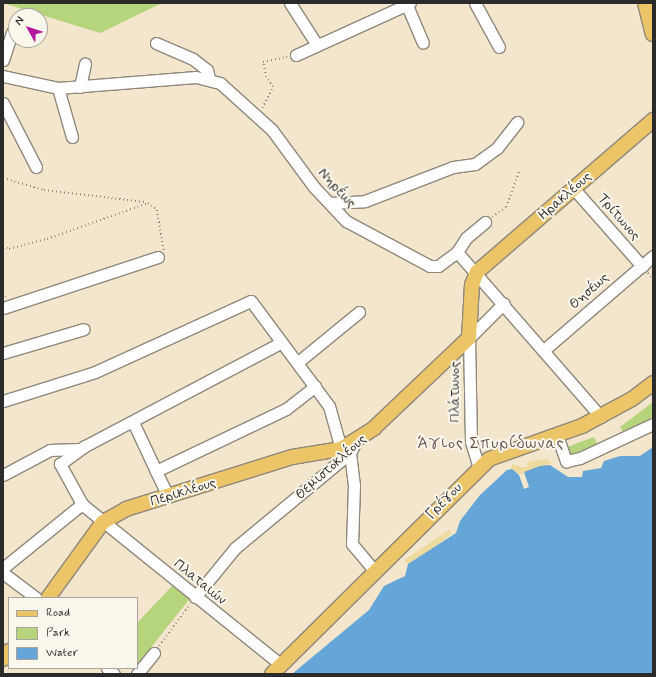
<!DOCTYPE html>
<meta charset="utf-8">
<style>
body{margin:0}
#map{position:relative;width:656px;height:677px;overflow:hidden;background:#f3e6cd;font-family:Mynerve,sans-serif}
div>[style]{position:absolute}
.green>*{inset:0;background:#b6d47b}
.sand>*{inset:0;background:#eeda9e}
.water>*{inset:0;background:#65a5d8}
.path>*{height:1.5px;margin-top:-0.75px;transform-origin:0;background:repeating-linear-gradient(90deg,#8f887c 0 1px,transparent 0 4px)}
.roads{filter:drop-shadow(1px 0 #8f887c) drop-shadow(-1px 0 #8f887c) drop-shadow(0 1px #8f887c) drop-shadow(0 -1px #8f887c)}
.minor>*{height:11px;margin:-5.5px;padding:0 5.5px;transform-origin:5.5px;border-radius:5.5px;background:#fff}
.major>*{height:14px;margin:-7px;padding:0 7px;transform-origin:7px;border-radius:7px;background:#ecc569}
span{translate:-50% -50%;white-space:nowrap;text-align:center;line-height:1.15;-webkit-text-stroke:4px #fbf7ec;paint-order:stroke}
.street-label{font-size:14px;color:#2b2b2b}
.quarter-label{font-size:16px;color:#655351;letter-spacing:1px}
.frame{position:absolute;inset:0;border:4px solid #2b2b2b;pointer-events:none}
.legend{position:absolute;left:8px;top:597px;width:130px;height:72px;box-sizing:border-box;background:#fbf7ec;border:1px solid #a8a59f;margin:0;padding:5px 7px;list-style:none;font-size:12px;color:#2b2b2b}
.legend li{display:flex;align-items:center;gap:8px;height:20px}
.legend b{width:20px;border:1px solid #a8a59f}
.north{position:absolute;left:8px;top:8px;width:40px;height:40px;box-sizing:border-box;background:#fbf7ec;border:1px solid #a8a59f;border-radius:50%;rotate:309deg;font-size:11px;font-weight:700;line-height:16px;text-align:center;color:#2b2b2b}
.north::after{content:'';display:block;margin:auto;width:14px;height:18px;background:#b5179e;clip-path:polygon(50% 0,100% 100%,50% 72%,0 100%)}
</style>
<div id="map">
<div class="green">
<i style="clip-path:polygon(3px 3px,162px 3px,100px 33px)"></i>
<i style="clip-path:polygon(653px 402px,653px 422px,624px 433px,620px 427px)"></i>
<i style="clip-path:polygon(594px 437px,598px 445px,565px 457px,564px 448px)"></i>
<i style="clip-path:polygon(174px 584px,191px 597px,137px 665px,137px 623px)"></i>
</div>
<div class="sand">
<i style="clip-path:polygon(547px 459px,552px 463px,520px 474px,511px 469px,512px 464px,521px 467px,527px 467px,529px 461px)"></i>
<i style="clip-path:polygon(449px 530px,452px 533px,422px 558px,408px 564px,404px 560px)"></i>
</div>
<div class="water">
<i style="clip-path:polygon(653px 447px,653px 674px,292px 674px,369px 610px,384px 586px,405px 576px,408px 564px,456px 533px,460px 521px,480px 495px,507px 470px,512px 469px,519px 475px,524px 489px,529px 487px,524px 472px,540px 466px,550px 465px,568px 477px,582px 477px,583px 471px,601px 468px,604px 461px,620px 456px,640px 456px)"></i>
</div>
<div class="path">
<i style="left:262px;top:108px;width:24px;rotate:-62deg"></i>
<i style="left:273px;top:87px;width:12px;rotate:-125deg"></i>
<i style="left:266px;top:77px;width:15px;rotate:-101deg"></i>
<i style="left:263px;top:62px;width:25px;rotate:-12deg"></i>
<i style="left:3px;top:178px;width:43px;rotate:16.3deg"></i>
<i style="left:44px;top:190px;width:102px;rotate:6.8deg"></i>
<i style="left:492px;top:217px;width:17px;rotate:-36deg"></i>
<i style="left:506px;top:207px;width:38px;rotate:-70deg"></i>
<i style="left:3px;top:246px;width:7px;rotate:27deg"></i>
<i style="left:9px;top:249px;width:39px;rotate:-15deg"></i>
<i style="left:47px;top:239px;width:107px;rotate:-19.6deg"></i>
<i style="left:148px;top:203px;width:11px;rotate:38deg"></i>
<i style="left:157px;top:210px;width:42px;rotate:80.3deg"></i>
<i style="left:648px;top:273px;width:8px;rotate:50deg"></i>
<i style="left:3px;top:293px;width:5px;rotate:53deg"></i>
<i style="left:159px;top:646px;width:52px;rotate:-53.6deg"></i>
</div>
<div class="roads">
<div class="minor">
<i style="left:290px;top:3px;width:50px;rotate:57.3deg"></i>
<i style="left:406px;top:3px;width:43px;rotate:67deg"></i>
<i style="left:475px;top:3px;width:50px;rotate:61.4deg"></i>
<i style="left:156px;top:43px;width:40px;rotate:23.4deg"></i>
<i style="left:193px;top:59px;width:18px;rotate:38deg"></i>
<i style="left:207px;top:70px;width:8px;rotate:76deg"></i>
<i style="left:296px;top:55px;width:125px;rotate:-24.5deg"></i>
<i style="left:3px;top:60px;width:29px;rotate:-72deg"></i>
<i style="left:3px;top:76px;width:56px;rotate:12.3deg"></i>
<i style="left:58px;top:88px;width:138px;rotate:-4.6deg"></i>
<i style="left:196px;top:77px;width:25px;rotate:14deg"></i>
<i style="left:220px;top:83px;width:70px;rotate:42.1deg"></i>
<i style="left:272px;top:130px;width:71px;rotate:53.6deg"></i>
<i style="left:314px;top:187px;width:47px;rotate:46.7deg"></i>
<i style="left:346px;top:221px;width:95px;rotate:28.2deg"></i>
<i style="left:430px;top:266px;width:8px"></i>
<i style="left:438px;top:266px;width:24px;rotate:-36deg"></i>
<i style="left:457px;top:252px;width:17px;rotate:-57deg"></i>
<i style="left:466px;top:238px;width:25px;rotate:-40deg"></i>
<i style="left:80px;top:87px;width:24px;rotate:-78deg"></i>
<i style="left:58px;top:88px;width:51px;rotate:74.1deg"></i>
<i style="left:3px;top:103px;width:72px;rotate:62.7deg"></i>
<i style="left:574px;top:189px;width:103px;rotate:48.6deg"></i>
<i style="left:330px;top:203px;width:35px;rotate:-3deg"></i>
<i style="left:365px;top:201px;width:94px;rotate:-21.1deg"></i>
<i style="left:453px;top:167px;width:22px;rotate:-8deg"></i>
<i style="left:475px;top:164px;width:27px;rotate:-36deg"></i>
<i style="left:497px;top:148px;width:33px;rotate:-52deg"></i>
<i style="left:457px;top:252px;width:219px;rotate:48.9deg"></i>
<i style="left:3px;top:308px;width:163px;rotate:-18.2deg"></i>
<i style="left:545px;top:349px;width:143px;rotate:-40.7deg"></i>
<i style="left:3px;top:353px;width:84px;rotate:-16.5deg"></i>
<i style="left:298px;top:362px;width:79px;rotate:-39.3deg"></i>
<i style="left:3px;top:401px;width:96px;rotate:-17.5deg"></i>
<i style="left:95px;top:372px;width:171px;rotate:-24.5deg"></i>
<i style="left:251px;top:301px;width:131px;rotate:53.4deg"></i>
<i style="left:329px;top:406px;width:45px;rotate:74.4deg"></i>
<i style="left:133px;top:422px;width:54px;rotate:64.9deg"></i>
<i style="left:557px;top:435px;width:28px;rotate:71deg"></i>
<i style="left:566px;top:461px;width:14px;rotate:-12deg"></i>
<i style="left:580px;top:458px;width:81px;rotate:-25deg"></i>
<i style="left:350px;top:453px;width:32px;rotate:83deg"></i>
<i style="left:354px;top:485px;width:59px;rotate:91.9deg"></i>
<i style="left:352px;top:544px;width:35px;rotate:50deg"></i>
<i style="left:479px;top:468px;width:28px;rotate:-107deg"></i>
<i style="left:471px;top:441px;width:103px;rotate:-91.1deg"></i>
<i style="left:469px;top:338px;width:49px;rotate:-45deg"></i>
<i style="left:3px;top:475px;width:53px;rotate:-28deg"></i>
<i style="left:50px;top:450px;width:29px;rotate:-2deg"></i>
<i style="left:168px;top:496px;width:28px;rotate:-116deg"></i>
<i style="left:156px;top:471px;width:144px;rotate:-25.5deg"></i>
<i style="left:286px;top:409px;width:37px;rotate:-38deg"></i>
<i style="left:3px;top:568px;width:102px;rotate:-39deg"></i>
<i style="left:3px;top:573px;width:41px;rotate:37.1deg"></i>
<i style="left:195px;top:597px;width:63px;rotate:-50.8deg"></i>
<i style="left:235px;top:548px;width:149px;rotate:-39.6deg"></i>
<i style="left:350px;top:453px;width:11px;rotate:-63deg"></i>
<i style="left:280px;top:664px;width:255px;rotate:-141.1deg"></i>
<i style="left:82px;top:504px;width:46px;rotate:-118.8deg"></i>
<i style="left:60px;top:464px;width:31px;rotate:-36deg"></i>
<i style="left:85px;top:446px;width:221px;rotate:-27.8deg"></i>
<i style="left:107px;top:668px;width:9px;rotate:41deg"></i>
<i style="left:137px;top:674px;width:27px;rotate:-51deg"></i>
</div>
<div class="major">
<i style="left:645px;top:3px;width:32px;rotate:76deg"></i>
<i style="left:48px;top:598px;width:94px;rotate:-54.1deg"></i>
<i style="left:103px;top:522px;width:26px;rotate:-29deg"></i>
<i style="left:126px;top:509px;width:174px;rotate:-17.4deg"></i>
<i style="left:292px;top:457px;width:50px;rotate:-9.3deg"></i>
<i style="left:341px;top:449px;width:39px;rotate:-32deg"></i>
<i style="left:374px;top:428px;width:131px;rotate:-43.5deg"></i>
<i style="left:469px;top:338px;width:53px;rotate:-86.8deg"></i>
<i style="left:472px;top:285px;width:14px;rotate:-69deg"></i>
<i style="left:477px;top:272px;width:233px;rotate:-40.8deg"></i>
<i style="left:3px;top:659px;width:10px;rotate:-53deg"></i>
<i style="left:272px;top:674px;width:305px;rotate:-44.7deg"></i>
<i style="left:489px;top:459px;width:99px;rotate:-19.5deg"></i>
<i style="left:582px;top:426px;width:57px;rotate:-28.4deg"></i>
<i style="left:632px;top:399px;width:26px;rotate:-37deg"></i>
</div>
</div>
<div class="street-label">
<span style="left:337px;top:188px;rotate:48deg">Νηρέως</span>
<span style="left:565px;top:196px;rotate:-41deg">Ηρακλέους</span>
<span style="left:619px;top:217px;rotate:49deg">Τρίτωνος</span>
<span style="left:589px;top:291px;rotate:-41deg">Θησέως</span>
<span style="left:455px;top:392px;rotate:-90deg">Πλάτωνος</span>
<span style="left:331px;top:467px;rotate:-42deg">Θεμιστοκλέους</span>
<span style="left:183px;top:492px;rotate:-17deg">Περικλέους</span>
<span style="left:444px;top:501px;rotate:-45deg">Γρέγου</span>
<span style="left:200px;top:582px;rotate:39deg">Πλαταιών</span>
</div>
<div class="quarter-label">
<span style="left:491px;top:444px">Άγιος Σπυρίδωνας</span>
</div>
<div class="frame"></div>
<ul class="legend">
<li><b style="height:5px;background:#ecc569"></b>Road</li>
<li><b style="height:11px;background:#b6d47b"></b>Park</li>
<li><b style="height:11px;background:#65a5d8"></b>Water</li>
</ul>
<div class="north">N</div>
</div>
